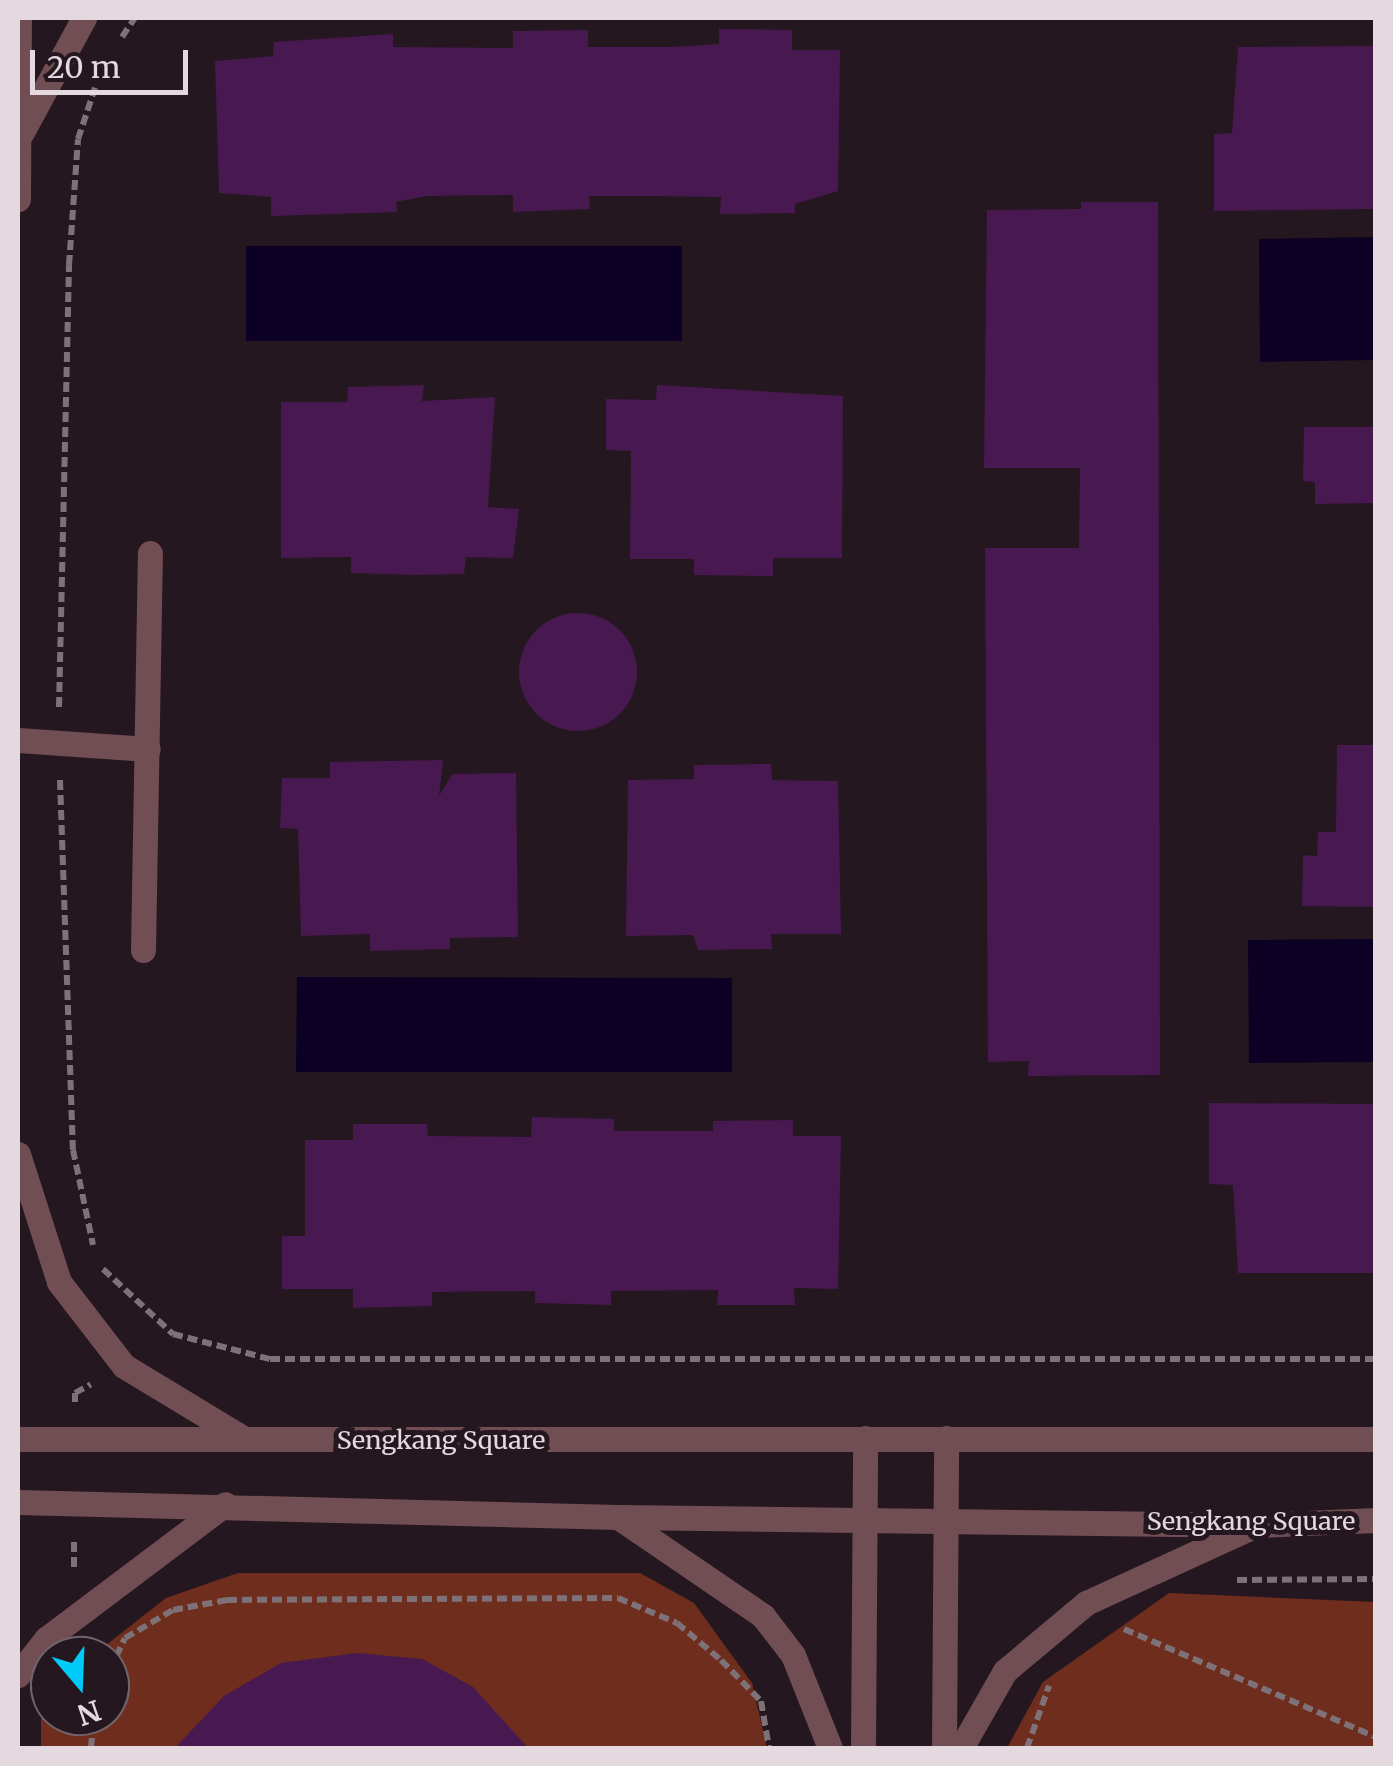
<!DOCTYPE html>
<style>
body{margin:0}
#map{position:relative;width:1393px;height:1766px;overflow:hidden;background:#25171f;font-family:Merriweather,serif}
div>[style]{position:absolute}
.green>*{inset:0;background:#6e2d1d}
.water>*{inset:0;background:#0d0025}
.building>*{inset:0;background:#471950}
.round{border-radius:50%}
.path>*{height:6px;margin-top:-3px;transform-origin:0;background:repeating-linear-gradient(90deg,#7e7278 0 10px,transparent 0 15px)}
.minor>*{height:25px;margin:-12.5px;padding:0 12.5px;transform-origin:12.5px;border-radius:12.5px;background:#714e53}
span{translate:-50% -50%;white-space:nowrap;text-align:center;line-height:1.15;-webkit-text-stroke:10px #25171f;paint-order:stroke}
.street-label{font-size:25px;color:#e3d9de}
.frame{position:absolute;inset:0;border:20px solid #e3d9de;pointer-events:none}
.north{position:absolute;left:30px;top:1636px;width:100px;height:100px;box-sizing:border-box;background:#25171f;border:2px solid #71656b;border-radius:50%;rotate:161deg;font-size:28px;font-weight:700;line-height:40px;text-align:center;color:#e3d9de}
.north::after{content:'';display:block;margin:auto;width:35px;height:45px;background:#00cbf8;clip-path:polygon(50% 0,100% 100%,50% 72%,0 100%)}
.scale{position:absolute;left:30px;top:50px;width:158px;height:45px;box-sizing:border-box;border:5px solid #e3d9de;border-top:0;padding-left:12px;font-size:30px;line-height:35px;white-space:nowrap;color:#e3d9de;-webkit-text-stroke:8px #25171f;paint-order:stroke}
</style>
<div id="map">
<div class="green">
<i style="clip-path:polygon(238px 1573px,640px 1573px,694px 1603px,752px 1683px,767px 1748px,41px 1748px,41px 1715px,50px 1705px,50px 1716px,110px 1716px,110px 1656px,94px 1656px,101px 1649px,166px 1598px)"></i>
<i style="clip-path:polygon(1169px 1593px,1375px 1602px,1375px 1748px,1007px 1748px,1043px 1682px)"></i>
</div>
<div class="water">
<i style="clip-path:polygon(1375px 237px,1375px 360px,1260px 362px,1259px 239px)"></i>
<i style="clip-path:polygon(246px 246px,682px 246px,682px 341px,246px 341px)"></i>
<i style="clip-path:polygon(1375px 939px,1375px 1062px,1249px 1063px,1248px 940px)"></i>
<i style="clip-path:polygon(297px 977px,732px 978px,732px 1072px,296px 1072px)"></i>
</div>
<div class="building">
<i style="clip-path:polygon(719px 29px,792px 30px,792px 50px,840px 50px,838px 191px,795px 204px,795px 213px,720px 214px,721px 197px,651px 196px,589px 196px,590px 209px,513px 212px,513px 195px,427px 196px,396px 202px,397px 212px,271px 216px,271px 197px,219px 193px,215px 61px,273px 56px,274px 42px,393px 34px,393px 47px,513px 48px,513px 31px,588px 30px,588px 47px,672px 47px,719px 44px)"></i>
<i style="clip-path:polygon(1376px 46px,1376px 209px,1214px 211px,1214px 134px,1232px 133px,1238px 47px)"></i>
<i style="clip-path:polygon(1081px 202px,1158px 202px,1160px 1075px,1028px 1076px,1029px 1061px,988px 1062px,985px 548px,1079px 548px,1080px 468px,984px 468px,987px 210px,1081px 209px)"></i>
<i style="clip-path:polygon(424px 385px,422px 401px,495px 397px,488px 507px,519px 509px,513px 558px,466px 557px,464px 574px,416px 575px,351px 573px,351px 557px,281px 558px,281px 402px,347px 402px,348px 387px)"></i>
<i style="clip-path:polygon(657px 385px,843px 396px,842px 558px,773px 558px,773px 576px,694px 575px,694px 559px,630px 559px,631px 451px,606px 450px,606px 399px,656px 400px)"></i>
<i style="clip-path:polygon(1304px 427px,1376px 427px,1376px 503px,1315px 504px,1315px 482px,1303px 481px)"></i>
<i class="round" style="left:519px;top:613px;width:118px;height:118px"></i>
<i style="clip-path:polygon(1337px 745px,1376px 745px,1376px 907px,1302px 906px,1303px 855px,1317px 856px,1318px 832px,1336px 832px)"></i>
<i style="clip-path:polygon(443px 760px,439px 796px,452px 774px,516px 773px,518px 937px,450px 938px,450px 949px,370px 951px,370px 934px,301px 936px,298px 829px,280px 828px,282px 778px,330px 778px,330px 762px)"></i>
<i style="clip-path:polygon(771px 764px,772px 780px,838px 781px,841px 934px,771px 934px,772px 949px,698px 950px,693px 935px,626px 936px,628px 780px,694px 779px,694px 765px)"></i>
<i style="clip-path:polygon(1209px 1103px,1376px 1104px,1376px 1273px,1238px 1273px,1233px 1185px,1209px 1184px)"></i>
<i style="clip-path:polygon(532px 1117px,614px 1119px,614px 1131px,713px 1131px,713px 1121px,793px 1120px,793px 1136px,841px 1136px,838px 1289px,794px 1288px,795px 1305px,717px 1305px,718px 1290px,611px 1291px,611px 1305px,535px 1303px,535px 1291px,432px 1292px,432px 1306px,353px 1308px,353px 1289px,282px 1289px,282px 1236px,305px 1236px,305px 1140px,353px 1140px,353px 1124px,427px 1124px,428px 1136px,531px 1137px)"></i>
<i style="clip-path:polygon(357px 1653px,422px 1659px,473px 1687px,528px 1748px,175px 1748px,224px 1696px,281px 1663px)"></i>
</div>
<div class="path">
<i style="left:122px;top:37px;width:23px;rotate:-56deg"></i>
<i style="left:59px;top:707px;width:442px;rotate:-88.7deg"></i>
<i style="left:69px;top:265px;width:126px;rotate:-85.9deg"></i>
<i style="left:78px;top:139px;width:54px;rotate:-71.6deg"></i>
<i style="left:60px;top:780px;width:370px;rotate:88deg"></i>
<i style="left:73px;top:1150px;width:97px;rotate:78.1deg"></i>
<i style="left:103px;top:1269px;width:96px;rotate:42.9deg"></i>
<i style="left:173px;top:1334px;width:100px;rotate:14.5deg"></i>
<i style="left:270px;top:1359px;width:1106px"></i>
<i style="left:75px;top:1402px;width:9px;rotate:-90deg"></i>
<i style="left:75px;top:1393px;width:18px;rotate:-29deg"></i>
<i style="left:74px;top:1567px;width:27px;rotate:-90deg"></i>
<i style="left:1237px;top:1580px;width:139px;rotate:-0.4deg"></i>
<i style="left:1124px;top:1629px;width:274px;rotate:23.2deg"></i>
<i style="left:110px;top:1670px;width:35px;rotate:-65deg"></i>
<i style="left:125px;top:1638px;width:56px;rotate:-30.3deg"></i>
<i style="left:173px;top:1610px;width:55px;rotate:-10.5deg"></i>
<i style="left:227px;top:1600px;width:391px;rotate:-0.3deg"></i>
<i style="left:618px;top:1598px;width:64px;rotate:23deg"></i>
<i style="left:677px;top:1623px;width:57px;rotate:40.1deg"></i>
<i style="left:721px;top:1660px;width:57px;rotate:45.7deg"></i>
<i style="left:761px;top:1701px;width:48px;rotate:80.3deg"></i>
<i style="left:91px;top:1748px;width:32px;rotate:-85deg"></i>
<i style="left:1027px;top:1748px;width:66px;rotate:-70.5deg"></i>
</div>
<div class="minor">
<i style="left:22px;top:132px;width:130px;rotate:-61.5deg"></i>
<i style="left:18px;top:199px;width:181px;rotate:-89.7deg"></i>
<i style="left:18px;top:740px;width:130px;rotate:4deg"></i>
<i style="left:143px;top:950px;width:397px;rotate:-89deg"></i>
<i style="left:18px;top:1154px;width:134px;rotate:72.2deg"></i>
<i style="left:59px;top:1282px;width:106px;rotate:52.3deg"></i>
<i style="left:124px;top:1366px;width:139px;rotate:31.2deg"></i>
<i style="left:18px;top:1439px;width:1358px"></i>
<i style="left:18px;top:1502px;width:600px;rotate:1.43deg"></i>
<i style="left:618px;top:1517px;width:639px;rotate:0.72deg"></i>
<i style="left:1257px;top:1525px;width:119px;rotate:-2.4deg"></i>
<i style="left:618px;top:1517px;width:176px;rotate:34.3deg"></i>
<i style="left:763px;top:1616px;width:49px;rotate:52.4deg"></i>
<i style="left:793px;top:1655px;width:100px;rotate:68.3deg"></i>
<i style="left:18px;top:1675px;width:46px;rotate:-52.1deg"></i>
<i style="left:46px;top:1639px;width:224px;rotate:-37deg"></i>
<i style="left:863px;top:1748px;width:310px;rotate:-89.6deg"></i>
<i style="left:944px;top:1748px;width:310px;rotate:-89.6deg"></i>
<i style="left:961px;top:1748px;width:89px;rotate:-60.3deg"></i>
<i style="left:1005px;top:1671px;width:106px;rotate:-40deg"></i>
<i style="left:1086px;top:1603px;width:178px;rotate:-24.6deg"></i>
</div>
<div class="street-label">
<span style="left:441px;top:1440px">Sengkang Square</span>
<span style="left:1251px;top:1521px">Sengkang Square</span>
</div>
<div class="frame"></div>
<div class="north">N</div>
<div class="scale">20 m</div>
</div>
